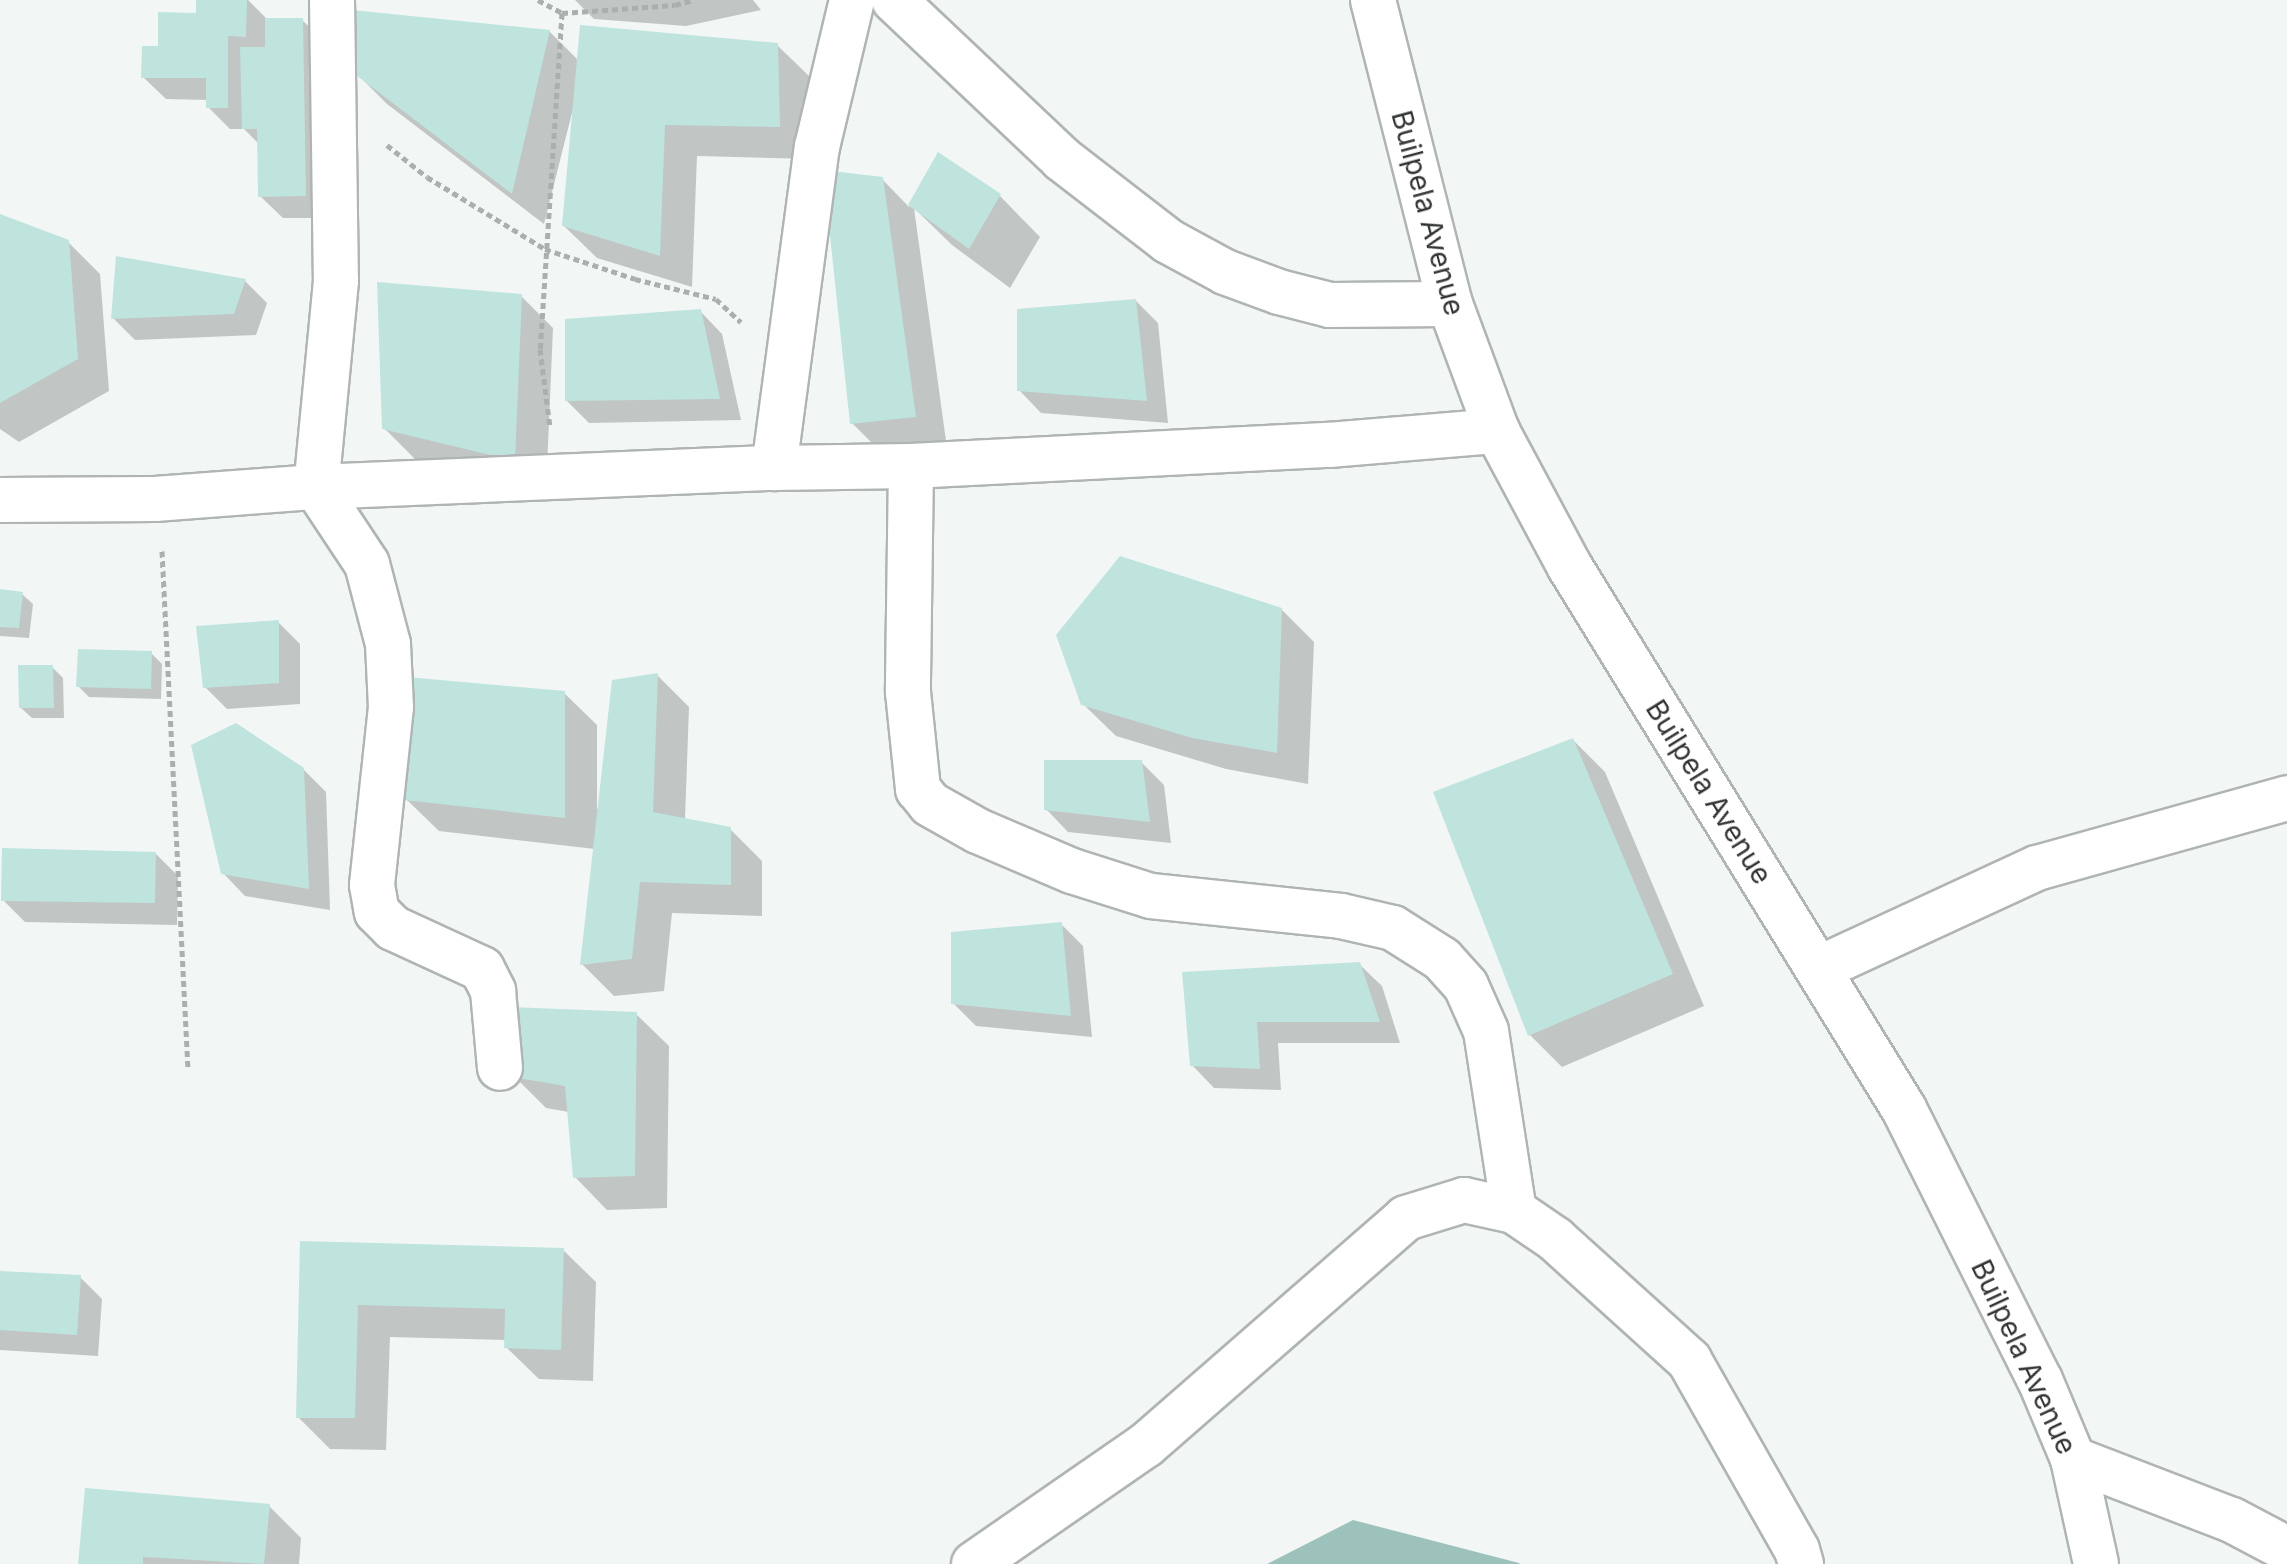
<!DOCTYPE html>
<style>
body{margin:0}
#map{position:relative;width:2287px;height:1564px;overflow:hidden;background:#f2f7f6;font-family:Inter,sans-serif}
div>[style]{position:absolute}
.water>*{inset:0;background:#9cc2bb}
.shadow>*{inset:0;background:#0003}
.building>*{inset:0;background:#bee4dd}
.path>*{height:5px;margin-top:-2.5px;transform-origin:0;background:repeating-linear-gradient(90deg,#abafae 0 6px,transparent 0 10px)}
.roads{filter:drop-shadow(2px 0 #b0b4b4) drop-shadow(-2px 0 #b0b4b4) drop-shadow(0 2px #b0b4b4) drop-shadow(0 -2px #b0b4b4)}
.minor>*{height:44px;margin:-22px;padding:0 22px;transform-origin:22px;border-radius:22px;background:#fff}
span{translate:-50% -50%;white-space:nowrap;text-align:center;line-height:1.15;-webkit-text-stroke:7px #fff;paint-order:stroke}
.street-label{font-size:28px;color:#323433}
</style>
<div id="map">
<div class="water">
<i style="clip-path:polygon(1353px 1520px,1519px 1563px,1520px 1564px,1267px 1564px)"></i>
</div>
<div class="shadow">
<i style="clip-path:polygon(198px 0,248px 0,268px 20px,302px 20px,325px 42px,327px 218px,283px 218px,260px 196px,260px 145px,244px 129px,230px 129px,208px 107px,208px 100px,166px 99px,143px 77px,160px 48px,198px 15px)"></i>
<i style="clip-path:polygon(575px 0,753px 0,761px 10px,686px 26px,594px 19px)"></i>
<i style="clip-path:polygon(549px 31px,579px 61px,777px 45px,810px 77px,812px 159px,697px 156px,692px 287px,597px 258px,564px 226px,575px 101px,544px 224px,387px 104px,354px 71px)"></i>
<i style="clip-path:polygon(939px 155px,1000px 196px,1040px 237px,1010px 288px,952px 245px,914px 208px,947px 448px,884px 455px,852px 423px,882px 179px,909px 207px)"></i>
<i style="clip-path:polygon(0 216px,67px 241px,100px 274px,109px 391px,19px 442px,0 429px)"></i>
<i style="clip-path:polygon(245px 281px,267px 303px,256px 335px,135px 340px,113px 318px)"></i>
<i style="clip-path:polygon(521px 296px,553px 328px,546px 492px,416px 460px,384px 428px)"></i>
<i style="clip-path:polygon(1136px 301px,1158px 323px,1168px 423px,1041px 413px,1019px 390px)"></i>
<i style="clip-path:polygon(700px 311px,722px 334px,741px 420px,589px 423px,567px 401px)"></i>
<i style="clip-path:polygon(0 591px,22px 594px,33px 604px,29px 638px,0 636px)"></i>
<i style="clip-path:polygon(1281px 609px,1314px 642px,1308px 784px,1226px 769px,1116px 736px,1083px 704px)"></i>
<i style="clip-path:polygon(278px 622px,300px 644px,300px 704px,227px 709px,205px 687px)"></i>
<i style="clip-path:polygon(151px 653px,162px 664px,161px 699px,89px 697px,78px 686px)"></i>
<i style="clip-path:polygon(52px 667px,63px 678px,64px 718px,32px 718px,21px 708px)"></i>
<i style="clip-path:polygon(657px 675px,689px 707px,685px 820px,730px 829px,762px 861px,762px 916px,672px 913px,664px 991px,614px 996px,582px 964px,595px 849px,439px 831px,406px 799px,564px 693px,597px 725px,597px 809px,599px 809px)"></i>
<i style="clip-path:polygon(1573px 740px,1605px 772px,1704px 1006px,1562px 1067px,1530px 1035px)"></i>
<i style="clip-path:polygon(1141px 762px,1164px 785px,1171px 843px,1068px 832px,1046px 809px)"></i>
<i style="clip-path:polygon(303px 769px,326px 792px,330px 910px,245px 896px,223px 873px)"></i>
<i style="clip-path:polygon(156px 854px,178px 876px,177px 925px,25px 922px,3px 900px)"></i>
<i style="clip-path:polygon(1061px 924px,1083px 946px,1092px 1037px,976px 1026px,953px 1003px)"></i>
<i style="clip-path:polygon(1359px 964px,1382px 986px,1400px 1043px,1278px 1043px,1281px 1090px,1214px 1088px,1192px 1065px,1184px 974px)"></i>
<i style="clip-path:polygon(636px 1014px,669px 1046px,667px 1208px,607px 1210px,575px 1177px,569px 1112px,546px 1108px,514px 1076px)"></i>
<i style="clip-path:polygon(302px 1243px,563px 1250px,596px 1282px,593px 1381px,539px 1379px,506px 1347px,506px 1340px,390px 1337px,386px 1450px,330px 1449px,298px 1417px)"></i>
<i style="clip-path:polygon(0 1273px,80px 1277px,102px 1299px,98px 1356px,0 1350px)"></i>
<i style="clip-path:polygon(269px 1506px,301px 1538px,299px 1564px,80px 1564px)"></i>
</div>
<div class="building">
<i style="clip-path:polygon(196px 0,247px 0,246px 37px,228px 36px,228px 108px,206px 108px,206px 78px,141px 78px,142px 46px,158px 46px,158px 12px,196px 13px)"></i>
<i style="clip-path:polygon(352px 10px,550px 30px,512px 194px,352px 72px)"></i>
<i style="clip-path:polygon(265px 18px,303px 18px,306px 196px,258px 197px,257px 129px,242px 129px,240px 47px,265px 47px)"></i>
<i style="clip-path:polygon(580px 25px,778px 43px,780px 127px,665px 125px,660px 256px,562px 226px)"></i>
<i style="clip-path:polygon(938px 152px,1001px 194px,969px 249px,908px 205px)"></i>
<i style="clip-path:polygon(823px 170px,883px 177px,916px 417px,850px 424px)"></i>
<i style="clip-path:polygon(0 214px,69px 240px,78px 359px,0 403px)"></i>
<i style="clip-path:polygon(116px 256px,246px 279px,234px 314px,111px 319px)"></i>
<i style="clip-path:polygon(377px 282px,522px 294px,515px 461px,382px 429px)"></i>
<i style="clip-path:polygon(1136px 299px,1147px 401px,1017px 391px,1017px 309px)"></i>
<i style="clip-path:polygon(701px 309px,720px 399px,565px 401px,565px 319px)"></i>
<i style="clip-path:polygon(1120px 556px,1282px 608px,1277px 753px,1192px 738px,1081px 705px,1056px 635px)"></i>
<i style="clip-path:polygon(0 589px,23px 592px,19px 628px,0 627px)"></i>
<i style="clip-path:polygon(279px 620px,279px 683px,203px 688px,196px 626px)"></i>
<i style="clip-path:polygon(78px 649px,152px 651px,151px 689px,76px 687px)"></i>
<i style="clip-path:polygon(18px 665px,53px 665px,54px 708px,19px 708px)"></i>
<i style="clip-path:polygon(658px 673px,653px 812px,731px 827px,731px 885px,640px 882px,632px 959px,580px 965px,612px 680px)"></i>
<i style="clip-path:polygon(407px 677px,565px 691px,565px 818px,404px 800px)"></i>
<i style="clip-path:polygon(236px 723px,304px 768px,309px 889px,221px 874px,191px 745px)"></i>
<i style="clip-path:polygon(1573px 738px,1673px 974px,1528px 1036px,1433px 792px)"></i>
<i style="clip-path:polygon(1044px 760px,1142px 760px,1150px 822px,1044px 810px)"></i>
<i style="clip-path:polygon(2px 848px,156px 852px,155px 903px,1px 901px)"></i>
<i style="clip-path:polygon(1062px 922px,1071px 1016px,951px 1004px,951px 932px)"></i>
<i style="clip-path:polygon(1360px 962px,1380px 1022px,1257px 1022px,1260px 1069px,1190px 1066px,1182px 972px)"></i>
<i style="clip-path:polygon(510px 1007px,637px 1012px,635px 1176px,573px 1178px,565px 1086px,512px 1077px)"></i>
<i style="clip-path:polygon(300px 1241px,564px 1248px,561px 1350px,504px 1348px,505px 1309px,358px 1305px,355px 1418px,296px 1418px)"></i>
<i style="clip-path:polygon(0 1271px,81px 1275px,77px 1335px,0 1330px)"></i>
<i style="clip-path:polygon(85px 1488px,270px 1504px,264px 1564px,143px 1557px,143px 1564px,78px 1564px)"></i>
</div>
<div class="path">
<i style="left:538px;top:0;width:27px;rotate:28deg"></i>
<i style="left:562px;top:13px;width:337px;rotate:93.7deg"></i>
<i style="left:540px;top:349px;width:79px;rotate:82.7deg"></i>
<i style="left:562px;top:13px;width:113px;rotate:-4deg"></i>
<i style="left:675px;top:5px;width:18px;rotate:-16deg"></i>
<i style="left:387px;top:145px;width:51px;rotate:38.7deg"></i>
<i style="left:427px;top:177px;width:138px;rotate:31.4deg"></i>
<i style="left:545px;top:249px;width:95px;rotate:18.4deg"></i>
<i style="left:635px;top:279px;width:83px;rotate:13.9deg"></i>
<i style="left:716px;top:299px;width:34px;rotate:43deg"></i>
<i style="left:162px;top:551px;width:519px;rotate:87.13deg"></i>
</div>
<div class="roads">
<div class="minor">
<i style="left:332px;top:0;width:281px;rotate:89.2deg"></i>
<i style="left:336px;top:281px;width:207px;rotate:95.5deg"></i>
<i style="left:316px;top:487px;width:92px;rotate:56.5deg"></i>
<i style="left:367px;top:564px;width:83px;rotate:75.3deg"></i>
<i style="left:388px;top:644px;width:63px;rotate:87.3deg"></i>
<i style="left:391px;top:707px;width:179px;rotate:96.1deg"></i>
<i style="left:372px;top:885px;width:27px;rotate:80deg"></i>
<i style="left:377px;top:912px;width:23px;rotate:45deg"></i>
<i style="left:393px;top:928px;width:98px;rotate:24.7deg"></i>
<i style="left:482px;top:969px;width:25px;rotate:63deg"></i>
<i style="left:493px;top:991px;width:77px;rotate:84.8deg"></i>
<i style="left:894px;top:0;width:231px;rotate:43.4deg"></i>
<i style="left:1062px;top:159px;width:134px;rotate:37.7deg"></i>
<i style="left:1168px;top:241px;width:65px;rotate:28.5deg"></i>
<i style="left:1225px;top:272px;width:58px;rotate:20.3deg"></i>
<i style="left:1279px;top:292px;width:53px;rotate:14.3deg"></i>
<i style="left:1330px;top:305px;width:120px;rotate:-0.5deg"></i>
<i style="left:1373px;top:0;width:314px;rotate:75.8deg"></i>
<i style="left:1450px;top:304px;width:135px;rotate:69.7deg"></i>
<i style="left:1497px;top:431px;width:154px;rotate:61.8deg"></i>
<i style="left:1570px;top:567px;width:637px;rotate:58.36deg"></i>
<i style="left:1904px;top:1109px;width:303px;rotate:63.4deg"></i>
<i style="left:2040px;top:1380px;width:86px;rotate:67.3deg"></i>
<i style="left:2073px;top:1459px;width:107px;rotate:77.6deg"></i>
<i style="left:911px;top:466px;width:226px;rotate:90.8deg"></i>
<i style="left:908px;top:692px;width:98px;rotate:84.1deg"></i>
<i style="left:918px;top:789px;width:19px;rotate:51deg"></i>
<i style="left:930px;top:804px;width:55px;rotate:29.4deg"></i>
<i style="left:978px;top:831px;width:102px;rotate:23.1deg"></i>
<i style="left:1072px;top:871px;width:83px;rotate:17.6deg"></i>
<i style="left:1151px;top:896px;width:191px;rotate:6deg"></i>
<i style="left:1341px;top:916px;width:53px;rotate:13deg"></i>
<i style="left:1393px;top:928px;width:58px;rotate:32.3deg"></i>
<i style="left:1442px;top:959px;width:36px;rotate:48deg"></i>
<i style="left:1466px;top:986px;width:49px;rotate:66deg"></i>
<i style="left:1486px;top:1031px;width:182px;rotate:81.2deg"></i>
<i style="left:774px;top:468px;width:324px;rotate:-82.4deg"></i>
<i style="left:817px;top:147px;width:151px;rotate:-76.6deg"></i>
<i style="left:0;top:500px;width:155px;rotate:-0.4deg"></i>
<i style="left:155px;top:499px;width:161px;rotate:-4.3deg"></i>
<i style="left:316px;top:487px;width:458px;rotate:-2.4deg"></i>
<i style="left:774px;top:468px;width:137px;rotate:-0.8deg"></i>
<i style="left:911px;top:466px;width:419px;rotate:-2.9deg"></i>
<i style="left:1329px;top:445px;width:169px;rotate:-4.8deg"></i>
<i style="left:1818px;top:969px;width:241px;rotate:-24.8deg"></i>
<i style="left:2037px;top:868px;width:260px;rotate:-15.6deg"></i>
<i style="left:2073px;top:1459px;width:170px;rotate:21deg"></i>
<i style="left:2232px;top:1520px;width:62px;rotate:27.8deg"></i>
<i style="left:974px;top:1564px;width:209px;rotate:-34.7deg"></i>
<i style="left:1146px;top:1445px;width:345px;rotate:-41.1deg"></i>
<i style="left:1406px;top:1218px;width:61px;rotate:-17.2deg"></i>
<i style="left:1464px;top:1200px;width:51px;rotate:12.4deg"></i>
<i style="left:1514px;top:1211px;width:50px;rotate:34.3deg"></i>
<i style="left:1555px;top:1239px;width:181px;rotate:42.1deg"></i>
<i style="left:1689px;top:1360px;width:219px;rotate:60.4deg"></i>
<i style="left:1797px;top:1550px;width:15px;rotate:74deg"></i>
</div>
</div>
<div class="street-label">
<span style="left:1428px;top:213px;rotate:75deg">Builpela Avenue</span>
<span style="left:1709px;top:792px;rotate:58deg">Builpela Avenue</span>
<span style="left:2024px;top:1357px;rotate:65deg">Builpela Avenue</span>
</div>
</div>
